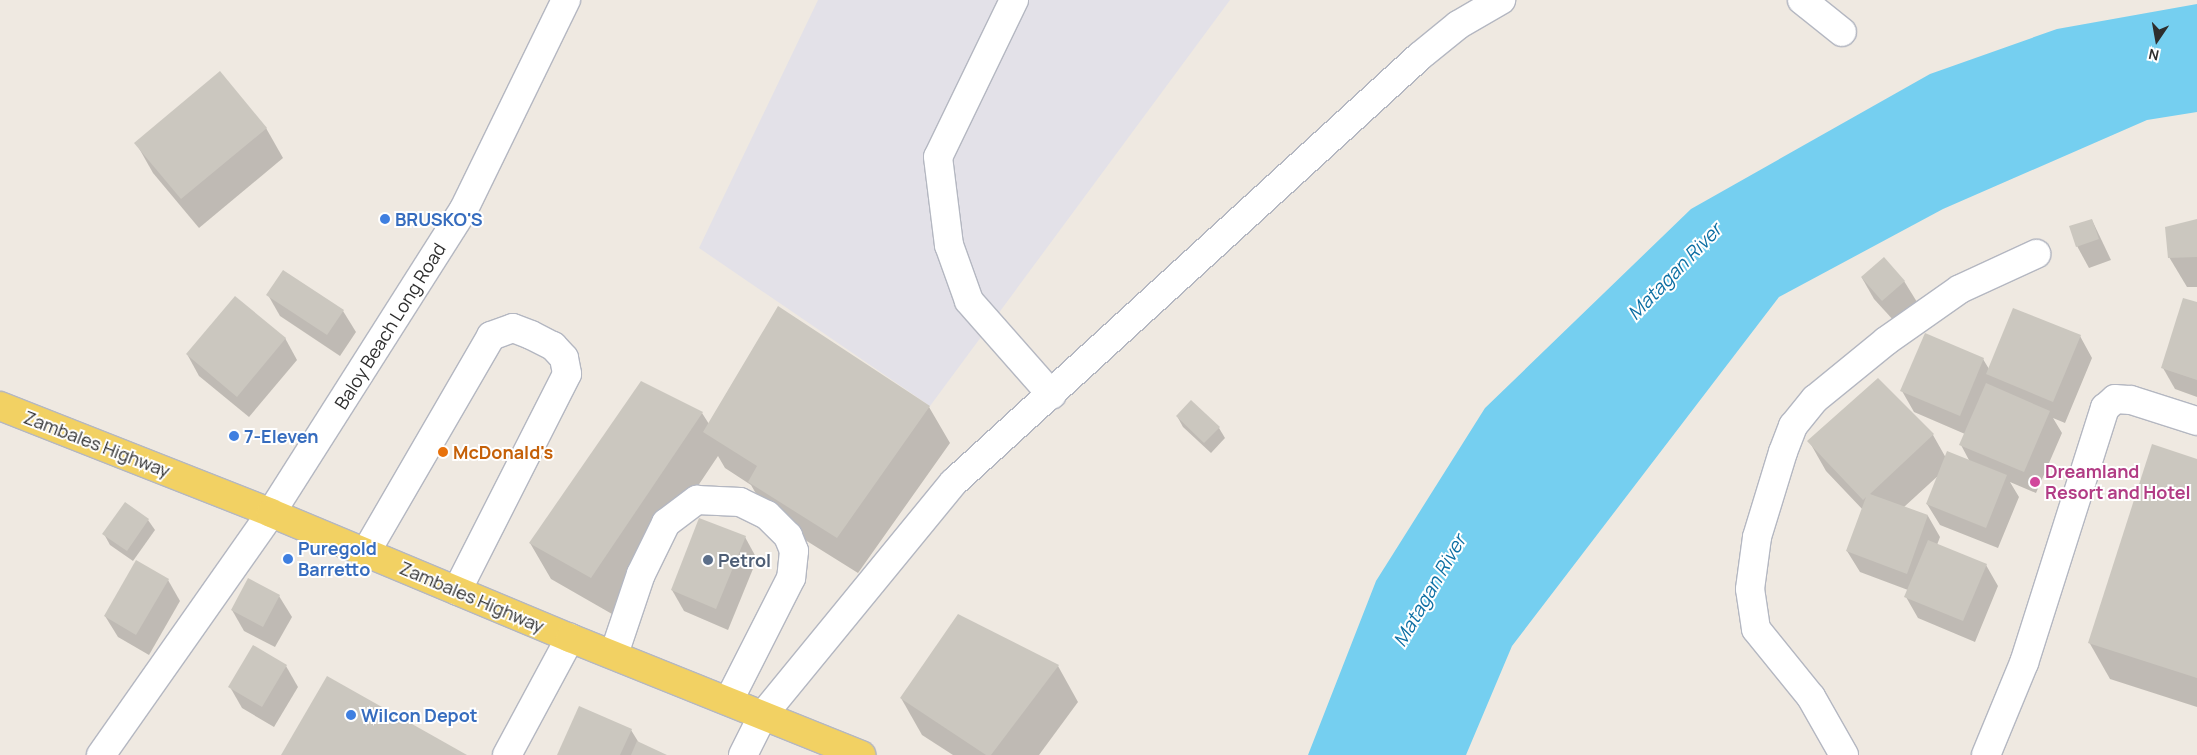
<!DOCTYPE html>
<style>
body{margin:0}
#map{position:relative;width:2197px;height:755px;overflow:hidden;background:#efe9e1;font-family:Manrope,sans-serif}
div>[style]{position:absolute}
.industrial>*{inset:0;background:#e3e1e8}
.water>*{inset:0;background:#75cff0}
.shadow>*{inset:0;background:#0003}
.building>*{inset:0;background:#cbc7bf}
.roads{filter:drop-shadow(1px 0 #b4b7c1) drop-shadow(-1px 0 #b4b7c1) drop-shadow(0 1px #b4b7c1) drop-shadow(0 -1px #b4b7c1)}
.minor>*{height:28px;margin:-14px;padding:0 14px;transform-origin:14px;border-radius:14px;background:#fff}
.major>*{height:28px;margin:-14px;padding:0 14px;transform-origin:14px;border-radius:14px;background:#f2d163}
.dots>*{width:14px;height:14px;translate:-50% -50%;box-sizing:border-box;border:2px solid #fff;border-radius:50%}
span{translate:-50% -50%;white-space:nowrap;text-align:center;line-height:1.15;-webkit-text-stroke:4px #fff;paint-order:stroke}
.shop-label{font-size:18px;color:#366cbe;font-weight:700}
.left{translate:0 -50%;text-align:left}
.street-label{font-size:18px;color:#2e2e2e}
.food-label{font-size:18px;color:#c56008;font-weight:700}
.hotel-label{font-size:18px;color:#b23c85;font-weight:700}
.service-label{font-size:18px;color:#4e5e75;font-weight:700}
.water-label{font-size:19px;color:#0d6fa3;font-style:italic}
.north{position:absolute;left:2132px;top:15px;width:50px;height:50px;-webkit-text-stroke:4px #fff;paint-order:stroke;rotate:192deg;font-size:14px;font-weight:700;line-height:20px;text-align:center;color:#2e2e2e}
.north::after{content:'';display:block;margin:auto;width:18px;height:22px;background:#2e2e2e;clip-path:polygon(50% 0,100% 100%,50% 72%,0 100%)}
</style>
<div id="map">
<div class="industrial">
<i style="clip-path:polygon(818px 0,1230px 0,930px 406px,699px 248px)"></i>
</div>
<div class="water">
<i style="clip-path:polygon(2197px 4px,2197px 112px,2147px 120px,1943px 209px,1779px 297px,1512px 646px,1466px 755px,1308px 755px,1376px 581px,1485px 408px,1691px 209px,1930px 74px,2057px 29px)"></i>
</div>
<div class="shadow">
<i style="clip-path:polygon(266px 128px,283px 158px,199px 228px,153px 173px,136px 143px)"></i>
<i style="clip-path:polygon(2092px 220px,2111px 260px,2089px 268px,2077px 246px)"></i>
<i style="clip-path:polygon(2197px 220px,2197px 287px,2187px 287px,2169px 257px)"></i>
<i style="clip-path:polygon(1862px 278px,1904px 281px,1917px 302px,1895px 322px,1874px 299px)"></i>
<i style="clip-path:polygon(268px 295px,343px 311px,356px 332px,340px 356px,280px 316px)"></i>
<i style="clip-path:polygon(2197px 303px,2197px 397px,2175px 389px,2163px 368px)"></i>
<i style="clip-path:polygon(2080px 336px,2092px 358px,2065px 423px,2053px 418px,2062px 433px,2036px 493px,2010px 482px,2019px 497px,1998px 548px,1940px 525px,1927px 504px,1940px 474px,1904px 507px,1928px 516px,1940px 537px,1937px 545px,1986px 565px,1998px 586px,1975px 642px,1918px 618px,1906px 597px,1908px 590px,1860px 572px,1847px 551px,1864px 511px,1826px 471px,1809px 441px,1933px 435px,1946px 458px,1970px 462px,1961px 445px,1965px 434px,1914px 412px,1902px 391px,1983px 359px,1989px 369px)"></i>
<i style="clip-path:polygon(285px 338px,297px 360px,249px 417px,199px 376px,187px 354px)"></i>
<i style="clip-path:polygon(929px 407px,950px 443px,858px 573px,770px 518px,751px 485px,725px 468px,718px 456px,612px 614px,551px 579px,530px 543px,702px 413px,709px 424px)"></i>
<i style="clip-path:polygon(1177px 416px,1219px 428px,1225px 438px,1211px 453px,1183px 427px)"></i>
<i style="clip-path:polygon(2197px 460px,2197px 707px,2110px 679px,2089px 642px)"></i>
<i style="clip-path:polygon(148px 520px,155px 530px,133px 561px,110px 545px,104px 534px)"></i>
<i style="clip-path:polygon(745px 537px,757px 559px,728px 630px,684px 611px,672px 590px)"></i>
<i style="clip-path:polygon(168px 580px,180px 601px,149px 655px,118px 637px,105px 616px)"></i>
<i style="clip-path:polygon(279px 596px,292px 617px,275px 647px,244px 631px,232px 610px)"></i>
<i style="clip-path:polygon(286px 666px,298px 687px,274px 727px,242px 708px,230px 687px)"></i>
<i style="clip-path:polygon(1058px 666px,1078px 702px,1039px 755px,953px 755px,922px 735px,901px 698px)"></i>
<i style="clip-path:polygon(631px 730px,639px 743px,664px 755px,558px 755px)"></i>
</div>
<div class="building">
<i style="clip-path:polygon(220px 71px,267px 128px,181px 199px,134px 143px)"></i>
<i style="clip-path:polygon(2092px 219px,2099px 239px,2076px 247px,2069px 226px)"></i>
<i style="clip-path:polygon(2197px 219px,2197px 257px,2168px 258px,2165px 227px)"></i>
<i style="clip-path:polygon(1884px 257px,1905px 281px,1882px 301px,1861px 277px)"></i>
<i style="clip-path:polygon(283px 270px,344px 310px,327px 335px,266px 295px)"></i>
<i style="clip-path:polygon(235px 296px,286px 338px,237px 397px,186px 354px)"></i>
<i style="clip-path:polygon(2183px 298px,2197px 302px,2197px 380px,2161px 368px)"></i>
<i style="clip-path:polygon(778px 306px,930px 406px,837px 538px,748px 482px,757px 466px,703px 432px)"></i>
<i style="clip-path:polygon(2013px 308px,2081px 335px,2053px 402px,1986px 374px)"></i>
<i style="clip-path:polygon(1925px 333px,1984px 358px,1960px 416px,1900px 391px)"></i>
<i style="clip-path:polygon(1878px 378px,1934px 434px,1870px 494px,1928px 515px,1907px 574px,1846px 551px,1866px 497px,1863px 500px,1807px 441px)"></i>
<i style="clip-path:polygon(641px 381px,703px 412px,591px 578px,529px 543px)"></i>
<i style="clip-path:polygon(1986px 383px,2050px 411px,2024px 472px,1959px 445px)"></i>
<i style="clip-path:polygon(1191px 400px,1220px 427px,1204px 443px,1176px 416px)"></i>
<i style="clip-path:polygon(2152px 444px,2197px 459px,2197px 678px,2088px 643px)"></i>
<i style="clip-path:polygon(1947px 451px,2007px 475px,1986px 528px,1926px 504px)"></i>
<i style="clip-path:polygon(125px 502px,149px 519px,127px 551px,102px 534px)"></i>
<i style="clip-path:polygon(699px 518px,746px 536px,716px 609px,671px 590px)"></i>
<i style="clip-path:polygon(1928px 540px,1987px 564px,1963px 621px,1904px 597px)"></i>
<i style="clip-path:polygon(136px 560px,169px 579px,136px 635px,104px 616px)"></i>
<i style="clip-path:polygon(248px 578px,280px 595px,263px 627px,231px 610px)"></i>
<i style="clip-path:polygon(958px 614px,1059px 665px,991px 755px,986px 755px,900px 698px)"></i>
<i style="clip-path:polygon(253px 645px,287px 665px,262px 707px,228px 687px)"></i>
<i style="clip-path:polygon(327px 676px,467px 755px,281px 755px)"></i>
<i style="clip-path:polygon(579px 706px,632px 729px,620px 755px,557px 755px)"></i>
<i style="clip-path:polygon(637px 741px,667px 755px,631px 755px)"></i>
</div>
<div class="roads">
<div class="minor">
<i style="left:1014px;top:0;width:174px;rotate:115.8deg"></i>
<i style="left:938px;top:157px;width:89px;rotate:82.9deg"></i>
<i style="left:949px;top:245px;width:59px;rotate:70.3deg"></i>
<i style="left:969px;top:301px;width:125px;rotate:48.6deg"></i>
<i style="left:1802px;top:0;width:51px;rotate:38.7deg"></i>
<i style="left:366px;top:552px;width:250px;rotate:-59.9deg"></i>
<i style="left:491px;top:336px;width:23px;rotate:-20deg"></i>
<i style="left:513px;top:328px;width:19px;rotate:21deg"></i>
<i style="left:531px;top:335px;width:25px;rotate:27deg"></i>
<i style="left:553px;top:346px;width:16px;rotate:47deg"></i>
<i style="left:564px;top:358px;width:16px;rotate:79deg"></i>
<i style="left:567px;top:374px;width:243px;rotate:116.9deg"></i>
<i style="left:614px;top:654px;width:84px;rotate:-71.4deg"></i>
<i style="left:641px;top:574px;width:57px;rotate:-63.9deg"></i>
<i style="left:666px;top:523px;width:39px;rotate:-37deg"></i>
<i style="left:697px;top:500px;width:43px;rotate:2.7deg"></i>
<i style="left:740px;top:502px;width:30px;rotate:26deg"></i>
<i style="left:767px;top:515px;width:30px;rotate:45deg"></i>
<i style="left:788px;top:536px;width:16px;rotate:68deg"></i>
<i style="left:794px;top:551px;width:27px;rotate:96deg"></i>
<i style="left:791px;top:578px;width:137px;rotate:116.9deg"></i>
<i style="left:101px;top:755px;width:296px;rotate:-54.9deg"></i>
<i style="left:271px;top:513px;width:358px;rotate:-57.6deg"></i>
<i style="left:463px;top:211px;width:235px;rotate:-64deg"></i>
<i style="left:507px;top:755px;width:133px;rotate:-61.7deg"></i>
<i style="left:743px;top:755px;width:45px;rotate:-63.4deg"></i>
<i style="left:763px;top:715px;width:301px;rotate:-50.7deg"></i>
<i style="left:954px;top:482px;width:631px;rotate:-42.43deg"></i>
<i style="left:1420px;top:56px;width:49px;rotate:-39.2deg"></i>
<i style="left:1458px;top:25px;width:50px;rotate:-30.2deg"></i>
<i style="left:1844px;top:755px;width:67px;rotate:-119.6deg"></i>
<i style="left:1811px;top:697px;width:87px;rotate:-129deg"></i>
<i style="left:1756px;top:629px;width:40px;rotate:-98.5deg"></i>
<i style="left:1750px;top:589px;width:52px;rotate:-82.3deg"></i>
<i style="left:1757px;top:537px;width:89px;rotate:-73deg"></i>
<i style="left:1783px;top:452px;width:28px;rotate:-69deg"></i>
<i style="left:1793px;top:426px;width:35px;rotate:-51deg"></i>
<i style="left:1815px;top:399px;width:92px;rotate:-39.2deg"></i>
<i style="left:1886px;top:341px;width:90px;rotate:-35.1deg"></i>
<i style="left:1960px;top:289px;width:84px;rotate:-24.7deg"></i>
<i style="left:1986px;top:755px;width:100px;rotate:-67.6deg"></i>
<i style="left:2024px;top:663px;width:268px;rotate:-72.4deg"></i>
<i style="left:2105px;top:408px;width:13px;rotate:-42deg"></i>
<i style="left:2115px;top:399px;width:16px;rotate:4deg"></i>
<i style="left:2131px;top:400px;width:69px;rotate:17.7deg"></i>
</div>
<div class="major">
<i style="left:0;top:406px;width:291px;rotate:21.5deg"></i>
<i style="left:271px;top:513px;width:324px;rotate:22.7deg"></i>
<i style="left:570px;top:638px;width:314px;rotate:21.9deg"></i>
</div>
</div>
<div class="dots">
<i style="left:385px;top:219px;background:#3f7fe0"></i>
<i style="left:234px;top:436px;background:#3f7fe0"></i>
<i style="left:443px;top:452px;background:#e8710a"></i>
<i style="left:2035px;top:482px;background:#d1479c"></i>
<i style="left:288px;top:559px;background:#3f7fe0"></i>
<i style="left:708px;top:560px;background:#5c6f8a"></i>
<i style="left:351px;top:715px;background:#3f7fe0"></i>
</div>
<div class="shop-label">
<span class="left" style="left:395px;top:219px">BRUSKO'S</span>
<span class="left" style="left:244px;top:436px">7-Eleven</span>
<span class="left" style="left:298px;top:559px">Puregold<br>Barretto</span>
<span class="left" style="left:361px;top:715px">Wilcon Depot</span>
</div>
<div class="street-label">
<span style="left:390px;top:326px;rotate:-58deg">Baloy Beach Long Road</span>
<span style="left:97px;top:444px;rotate:21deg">Zambales Highway</span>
<span style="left:472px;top:597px;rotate:23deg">Zambales Highway</span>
</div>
<div class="food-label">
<span class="left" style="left:453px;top:452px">McDonald's</span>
</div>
<div class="hotel-label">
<span class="left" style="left:2045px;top:482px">Dreamland<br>Resort and Hotel</span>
</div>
<div class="service-label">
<span class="left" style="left:718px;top:560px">Petrol</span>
</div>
<div class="water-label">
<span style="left:1675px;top:272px;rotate:-46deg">Matagan River</span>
<span style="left:1430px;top:591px;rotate:-60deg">Matagan River</span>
</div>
<div class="north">N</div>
</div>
